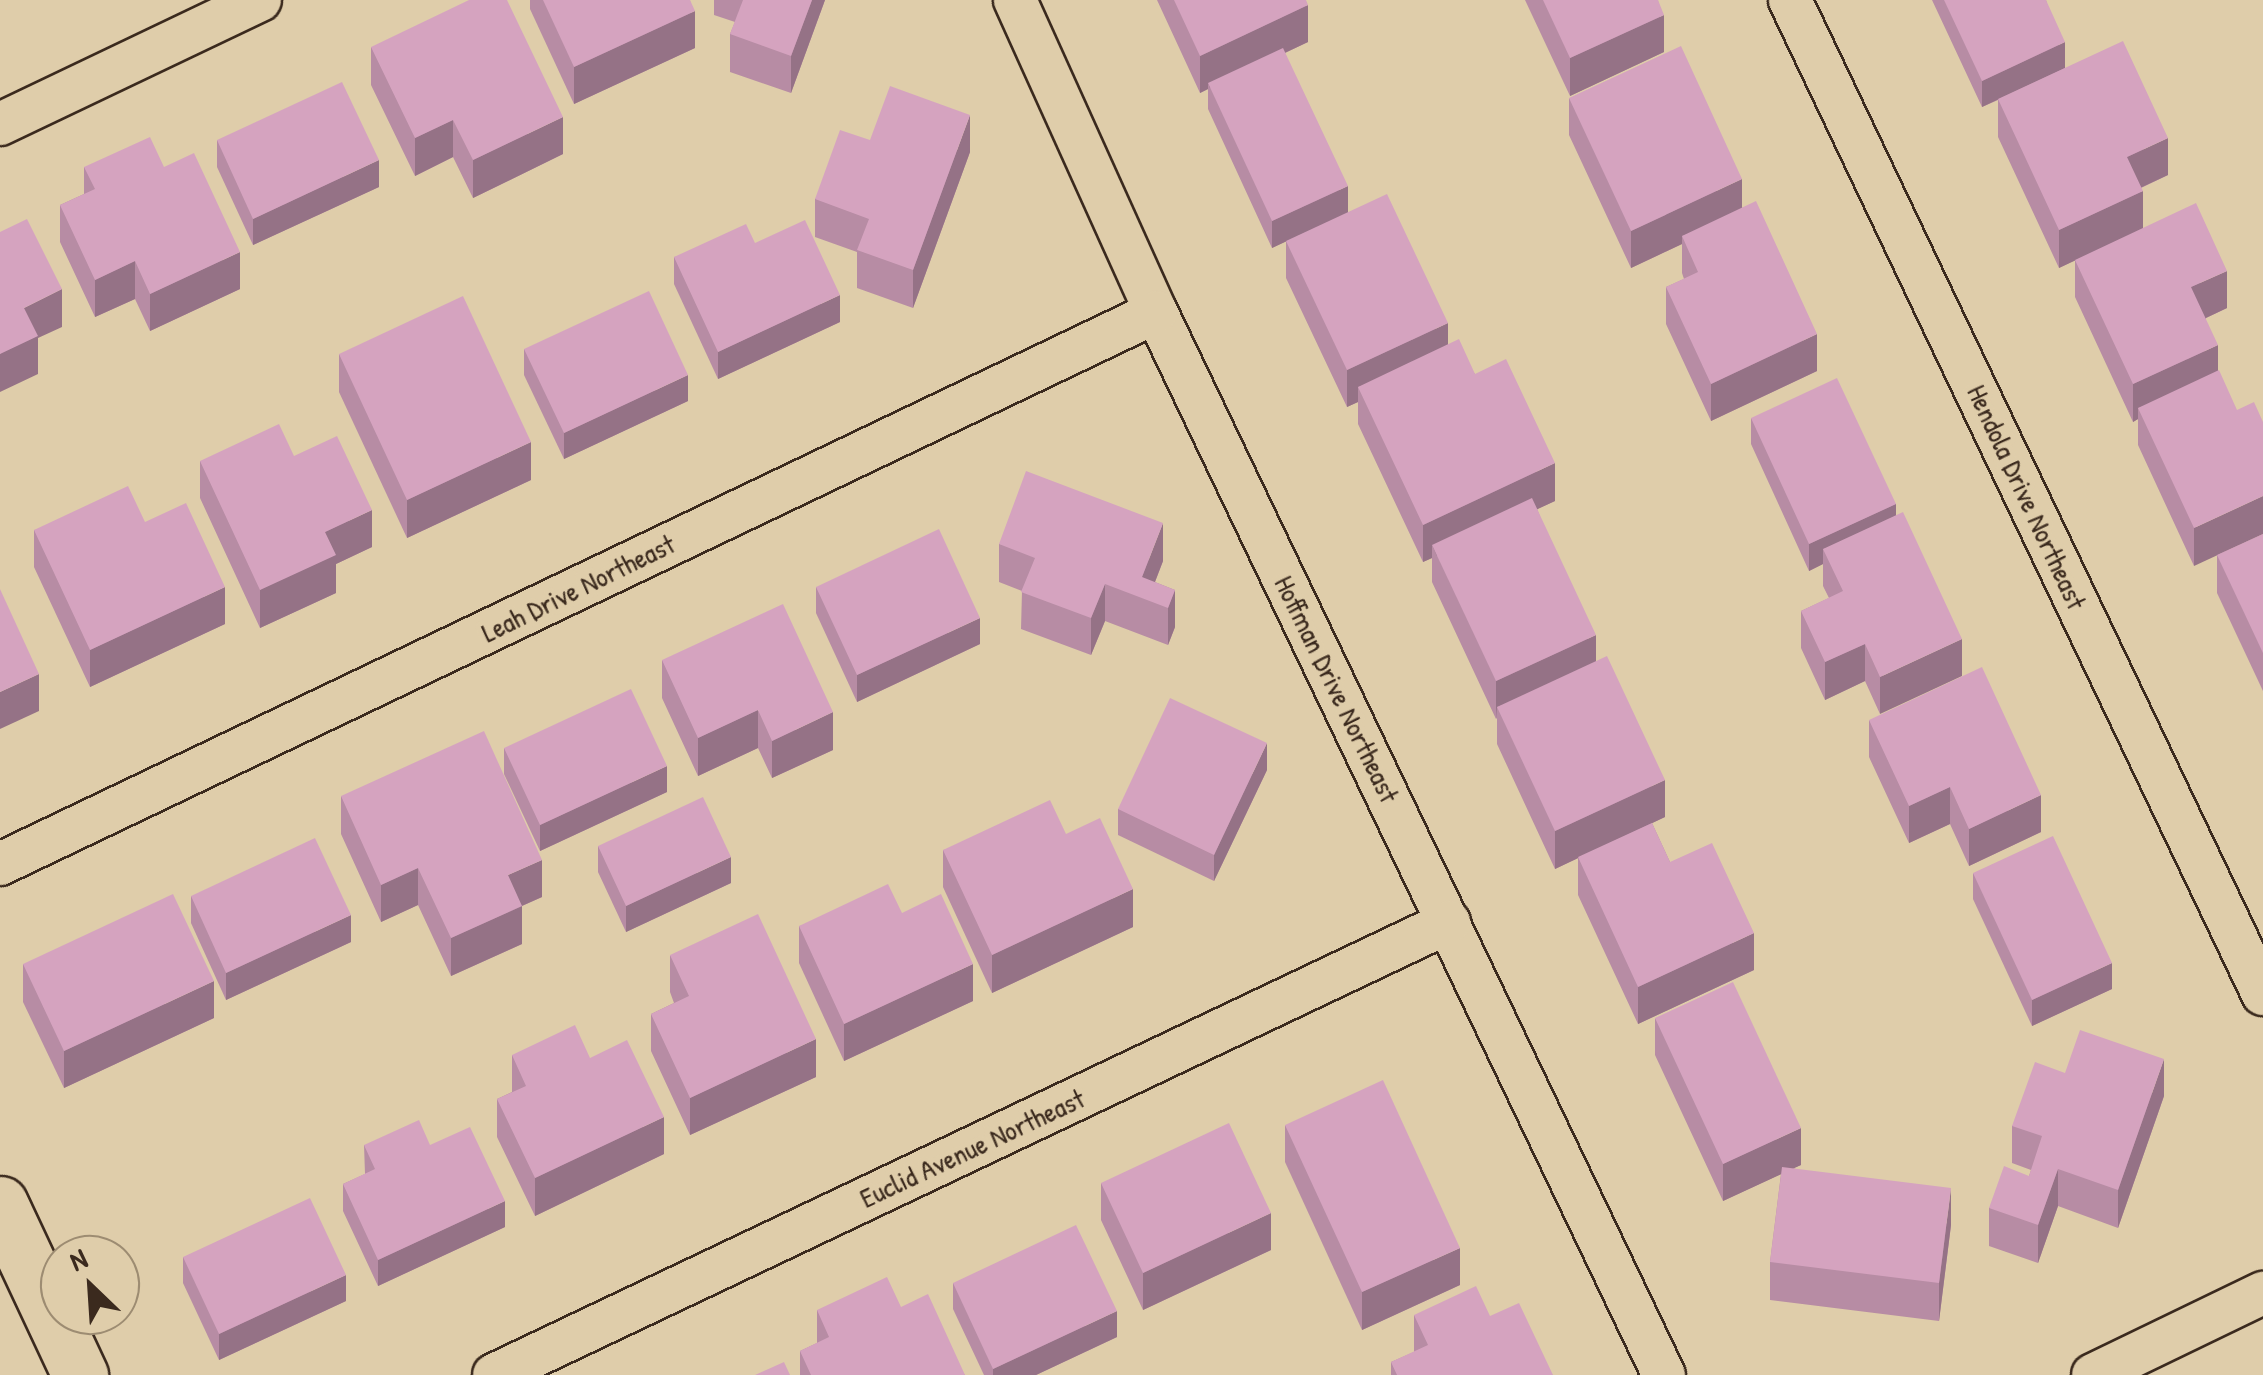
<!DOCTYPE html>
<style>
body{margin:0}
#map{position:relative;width:2263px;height:1375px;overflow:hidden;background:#dfcdaa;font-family:"Patrick Hand",sans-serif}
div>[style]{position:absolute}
.roads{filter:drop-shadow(2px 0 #3b2a1e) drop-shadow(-2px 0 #3b2a1e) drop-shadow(0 2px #3b2a1e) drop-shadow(0 -2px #3b2a1e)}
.minor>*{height:42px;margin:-21px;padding:0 21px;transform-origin:21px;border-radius:21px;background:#dfcdaa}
.tertiary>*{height:55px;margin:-27.5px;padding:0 27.5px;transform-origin:27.5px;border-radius:27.5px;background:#dfcdaa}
.wall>*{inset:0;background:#b78ca4}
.shaded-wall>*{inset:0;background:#957286}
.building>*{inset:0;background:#d5a3bf}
span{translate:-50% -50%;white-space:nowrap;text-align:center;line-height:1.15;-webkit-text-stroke:10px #dfcdaa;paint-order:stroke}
.street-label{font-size:28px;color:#3b2a1e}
.north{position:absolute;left:40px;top:1235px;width:100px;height:100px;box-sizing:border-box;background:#dfcdaa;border:2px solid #9d8c72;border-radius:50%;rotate:335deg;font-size:28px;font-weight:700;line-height:40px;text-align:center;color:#3b2a1e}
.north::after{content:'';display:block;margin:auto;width:35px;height:45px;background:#3b2a1e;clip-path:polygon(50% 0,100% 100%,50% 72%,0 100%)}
</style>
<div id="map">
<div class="roads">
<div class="minor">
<i style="left:1015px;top:0;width:342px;rotate:65.7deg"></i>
<i style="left:1156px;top:312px;width:1178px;rotate:64.46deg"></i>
<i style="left:1790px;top:0;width:1101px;rotate:64.55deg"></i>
<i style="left:0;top:124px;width:288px;rotate:-25.5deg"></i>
<i style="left:0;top:864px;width:1281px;rotate:-25.52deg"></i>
<i style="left:494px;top:1375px;width:1057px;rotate:-25.38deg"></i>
<i style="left:2093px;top:1375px;width:189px;rotate:-25.8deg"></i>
</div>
<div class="tertiary">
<i style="left:0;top:1204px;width:189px;rotate:64.9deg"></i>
</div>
</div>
<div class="wall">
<i style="clip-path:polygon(530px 0,690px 0,695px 48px,574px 104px,530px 9px)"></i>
<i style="clip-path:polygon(714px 0,825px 0,791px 93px,730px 72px,730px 34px,735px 22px,714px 15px)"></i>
<i style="clip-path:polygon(1157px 0,1306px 0,1308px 42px,1285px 53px,1348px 212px,1448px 345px,1475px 374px,1555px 501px,1537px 509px,1596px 661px,1665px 817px,1652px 823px,1670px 862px,1754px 970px,1638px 1024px,1578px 895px,1578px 858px,1555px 869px,1497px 744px,1497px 718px,1496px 719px,1432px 582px,1432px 558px,1423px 562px,1358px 424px,1358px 402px,1347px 407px,1286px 278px,1286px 241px,1272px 248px,1208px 109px,1208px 89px,1200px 93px)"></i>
<i style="clip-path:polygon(1525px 0,1658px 0,1664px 52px,1570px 96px)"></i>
<i style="clip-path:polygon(1932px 0,2046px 0,2065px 68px,2168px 175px,2141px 188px,2143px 228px,2227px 308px,2206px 318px,2194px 566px,2138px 445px,2138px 419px,2133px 422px,2075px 297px,2075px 260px,2059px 268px,1998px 137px,1998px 100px,1982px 107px)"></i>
<i style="clip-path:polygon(371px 47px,563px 154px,473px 198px,453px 157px,415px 176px,371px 85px)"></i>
<i style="clip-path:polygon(1569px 98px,1742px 207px,1817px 371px,1711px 421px,1666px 324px,1666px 287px,1684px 279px,1682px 273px,1682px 244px,1631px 268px,1569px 135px)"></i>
<i style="clip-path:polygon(217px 140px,379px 187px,253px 245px,217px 167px)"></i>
<i style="clip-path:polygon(870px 140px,970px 152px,913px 308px,857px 288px,857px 252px,815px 237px,815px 199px)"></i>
<i style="clip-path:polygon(84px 167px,164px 167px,240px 289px,150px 331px,135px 299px,95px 317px,60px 242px,60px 205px,84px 194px)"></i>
<i style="clip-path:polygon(755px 243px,840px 322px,718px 379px,674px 284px,674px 257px)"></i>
<i style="clip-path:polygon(524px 349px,688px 401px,564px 459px,524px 375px)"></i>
<i style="clip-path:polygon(339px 354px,531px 480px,407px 538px,339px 392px)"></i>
<i style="clip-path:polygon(1751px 418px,1896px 504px,1880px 714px,1865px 681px,1825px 700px,1801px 648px,1801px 611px,1829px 598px,1823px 586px,1823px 564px,1809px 571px,1751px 444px)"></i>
<i style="clip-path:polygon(294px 456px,372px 547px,336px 564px,336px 593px,260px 628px,200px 498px,200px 461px)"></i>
<i style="clip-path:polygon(145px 522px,225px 624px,90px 687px,34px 567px,34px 530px)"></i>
<i style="clip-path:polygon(2263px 534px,2263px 691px,2217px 593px,2217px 555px)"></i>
<i style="clip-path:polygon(999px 544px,1163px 561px,1155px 582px,1175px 590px,1175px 627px,1168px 645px,1105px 621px,1091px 655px,1021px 629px,1022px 591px,999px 582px)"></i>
<i style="clip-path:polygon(816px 587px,980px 644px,857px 702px,816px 613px)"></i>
<i style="clip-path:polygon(662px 660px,833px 750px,772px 778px,758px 748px,698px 776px,662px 698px)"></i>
<i style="clip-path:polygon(1869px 720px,2041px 832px,1969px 866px,1950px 824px,1909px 843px,1869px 757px)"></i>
<i style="clip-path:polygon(504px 748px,667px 792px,540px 851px,504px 774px)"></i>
<i style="clip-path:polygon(1267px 770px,1214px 881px,1118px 835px,1118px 809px)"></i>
<i style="clip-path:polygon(341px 796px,542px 897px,522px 906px,522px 944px,451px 976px,418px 905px,381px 922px,341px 834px)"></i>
<i style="clip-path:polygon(1066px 834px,1133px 927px,992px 993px,943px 887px,943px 850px)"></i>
<i style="clip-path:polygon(598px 846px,731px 883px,626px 932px,598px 872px)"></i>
<i style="clip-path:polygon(1973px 873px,2112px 989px,2032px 1026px,1973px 899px)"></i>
<i style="clip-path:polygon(191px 896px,351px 942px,226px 1000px,191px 923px)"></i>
<i style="clip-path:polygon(902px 913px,973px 1001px,844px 1061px,799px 963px,799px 926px)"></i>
<i style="clip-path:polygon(670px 955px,816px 1077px,690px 1135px,651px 1051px,651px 1014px,674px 1003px,670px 992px)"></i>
<i style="clip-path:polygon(23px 964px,214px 1018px,64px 1088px,23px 1002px)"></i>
<i style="clip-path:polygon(1655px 1018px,1801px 1165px,1793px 1168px,1951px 1225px,1939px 1321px,1770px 1300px,1770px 1262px,1781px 1174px,1723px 1201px,1655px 1055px)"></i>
<i style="clip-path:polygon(512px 1055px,590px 1058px,664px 1154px,535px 1216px,497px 1137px,497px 1099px,512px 1092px)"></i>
<i style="clip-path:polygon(2065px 1073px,2164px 1096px,2118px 1228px,2058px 1206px,2038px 1263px,1989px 1246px,1989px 1208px,2029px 1176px,2031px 1170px,2012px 1163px,2012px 1126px)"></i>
<i style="clip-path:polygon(1285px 1125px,1460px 1285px,1362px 1330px,1285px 1162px)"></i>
<i style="clip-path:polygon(364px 1145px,430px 1145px,505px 1227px,378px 1286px,343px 1211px,343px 1184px,365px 1174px)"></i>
<i style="clip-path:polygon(1101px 1183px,1271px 1250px,1143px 1310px,1101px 1220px)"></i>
<i style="clip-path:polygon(183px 1257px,346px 1301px,219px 1360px,183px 1283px)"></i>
<i style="clip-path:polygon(953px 1283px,1117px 1337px,1036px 1375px,984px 1375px,953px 1309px)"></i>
<i style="clip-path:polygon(901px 1307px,965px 1375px,800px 1375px,800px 1351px,817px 1343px,817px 1310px)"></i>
<i style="clip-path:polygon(1414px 1315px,1553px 1375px,1391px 1375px,1391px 1362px,1414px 1352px)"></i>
</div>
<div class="shaded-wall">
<i style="clip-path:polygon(812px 0,825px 0,791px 93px,791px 56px)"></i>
<i style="clip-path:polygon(1308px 5px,1308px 42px,1210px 88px,1208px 83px,1208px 89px,1200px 93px,1200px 56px)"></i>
<i style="clip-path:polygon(695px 11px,695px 48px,574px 104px,574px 67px)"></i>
<i style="clip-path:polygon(1664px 15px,1664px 52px,1570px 96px,1570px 58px)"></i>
<i style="clip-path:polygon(2065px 42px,2065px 68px,1982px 107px,1982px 81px)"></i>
<i style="clip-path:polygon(970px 115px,970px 152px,913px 308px,913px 270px)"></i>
<i style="clip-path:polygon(563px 117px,563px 154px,473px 198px,473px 160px)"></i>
<i style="clip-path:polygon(453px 120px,453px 157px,415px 176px,415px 138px)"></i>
<i style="clip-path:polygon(2168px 138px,2168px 175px,2127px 194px,2127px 157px)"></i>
<i style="clip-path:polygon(379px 160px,379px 187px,253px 245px,253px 219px)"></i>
<i style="clip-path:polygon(1742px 179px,1742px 216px,1682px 236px,1682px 244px,1631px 268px,1631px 231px)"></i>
<i style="clip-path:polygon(1348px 186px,1348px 213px,1272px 248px,1272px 221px)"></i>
<i style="clip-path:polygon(2143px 191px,2143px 229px,2059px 268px,2059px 230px)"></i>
<i style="clip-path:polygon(240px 252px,240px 289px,150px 331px,150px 294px)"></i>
<i style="clip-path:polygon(135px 261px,135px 299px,95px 317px,95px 280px)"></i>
<i style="clip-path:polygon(2227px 271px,2227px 308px,2191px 325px,2191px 287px)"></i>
<i style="clip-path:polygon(62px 289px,62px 327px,38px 338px,38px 374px,0 392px,0 354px,24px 308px)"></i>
<i style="clip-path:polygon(840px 295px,840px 322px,718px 379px,718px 352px)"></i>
<i style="clip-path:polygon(1448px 323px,1448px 360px,1358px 387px,1358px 402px,1347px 407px,1347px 370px)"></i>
<i style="clip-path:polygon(1817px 334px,1817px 371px,1711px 421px,1711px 384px)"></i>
<i style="clip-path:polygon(2218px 345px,2218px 382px,2138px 408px,2138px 419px,2133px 422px,2133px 384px)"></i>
<i style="clip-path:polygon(688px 375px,688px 401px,564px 459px,564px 433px)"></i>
<i style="clip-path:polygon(531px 442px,531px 480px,407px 538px,407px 500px)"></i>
<i style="clip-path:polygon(1555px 463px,1555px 501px,1437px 556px,1432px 545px,1432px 558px,1423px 562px,1423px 525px)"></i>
<i style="clip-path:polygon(2263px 496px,2263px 534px,2194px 566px,2194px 528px)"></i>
<i style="clip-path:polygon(1896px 504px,1896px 530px,1823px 549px,1823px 564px,1809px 571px,1809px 544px)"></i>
<i style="clip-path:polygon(372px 510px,372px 547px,336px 564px,336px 593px,260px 628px,260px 590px,325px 532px)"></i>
<i style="clip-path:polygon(1163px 523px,1163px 561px,1148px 600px,1142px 577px)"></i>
<i style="clip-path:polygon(1105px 584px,1105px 621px,1091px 655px,1091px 618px)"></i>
<i style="clip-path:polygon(225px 587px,225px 624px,90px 687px,90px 650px)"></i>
<i style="clip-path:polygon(1175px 590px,1175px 627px,1168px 645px,1168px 608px)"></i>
<i style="clip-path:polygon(980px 618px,980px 644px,857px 702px,857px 675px)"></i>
<i style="clip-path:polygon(1596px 635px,1596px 672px,1497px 707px,1496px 719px,1496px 681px)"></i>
<i style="clip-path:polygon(1962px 639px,1962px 676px,1880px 714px,1880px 677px)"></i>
<i style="clip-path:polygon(1865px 644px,1865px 681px,1825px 700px,1825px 662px)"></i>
<i style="clip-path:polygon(39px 674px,39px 711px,0 729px,0 692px)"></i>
<i style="clip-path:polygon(758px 710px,758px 748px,698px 776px,698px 738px)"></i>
<i style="clip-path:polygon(833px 712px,833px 750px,772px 778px,772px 741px)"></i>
<i style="clip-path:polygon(1267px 743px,1267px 770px,1214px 881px,1214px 855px)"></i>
<i style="clip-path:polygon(667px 766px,667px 792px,540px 851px,540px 825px)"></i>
<i style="clip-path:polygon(1665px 780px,1665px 817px,1555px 869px,1555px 831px)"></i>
<i style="clip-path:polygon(1950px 787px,1950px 824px,1909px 843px,1909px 806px)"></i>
<i style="clip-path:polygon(2041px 795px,2041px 832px,1969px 866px,1969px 829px)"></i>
<i style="clip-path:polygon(731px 857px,731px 883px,626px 932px,626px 906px)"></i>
<i style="clip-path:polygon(542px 860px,542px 897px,508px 912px,508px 875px)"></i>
<i style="clip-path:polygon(418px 868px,418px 905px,381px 922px,381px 885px)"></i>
<i style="clip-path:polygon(1133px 889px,1133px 927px,992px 993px,992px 955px)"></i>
<i style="clip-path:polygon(522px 906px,522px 944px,451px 976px,451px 938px)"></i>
<i style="clip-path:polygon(351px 915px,351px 942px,226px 1000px,226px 973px)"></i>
<i style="clip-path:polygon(1754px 933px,1754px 970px,1638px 1024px,1638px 987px)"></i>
<i style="clip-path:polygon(2112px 963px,2112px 989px,2032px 1026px,2032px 1000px)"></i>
<i style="clip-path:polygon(973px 964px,973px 1001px,844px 1061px,844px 1024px)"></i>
<i style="clip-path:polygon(214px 981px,214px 1018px,64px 1088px,64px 1051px)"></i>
<i style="clip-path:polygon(816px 1039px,816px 1077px,690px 1135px,690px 1098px)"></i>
<i style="clip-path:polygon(2164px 1059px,2164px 1096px,2118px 1228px,2118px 1190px)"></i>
<i style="clip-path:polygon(664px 1117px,664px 1154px,535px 1216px,535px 1178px)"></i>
<i style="clip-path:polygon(1801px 1128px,1801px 1165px,1723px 1201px,1723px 1164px)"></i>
<i style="clip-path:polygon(2058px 1169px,2058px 1206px,2038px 1263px,2038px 1225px)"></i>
<i style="clip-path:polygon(1951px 1188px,1951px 1225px,1939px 1321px,1939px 1283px)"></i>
<i style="clip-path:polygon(505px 1201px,505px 1227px,378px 1286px,378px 1260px)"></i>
<i style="clip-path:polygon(1271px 1213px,1271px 1250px,1143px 1310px,1143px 1273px)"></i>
<i style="clip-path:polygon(1460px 1248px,1460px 1285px,1362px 1330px,1362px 1292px)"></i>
<i style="clip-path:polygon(346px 1275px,346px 1301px,219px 1360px,219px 1334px)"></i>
<i style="clip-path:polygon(1117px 1311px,1117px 1337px,1036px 1375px,993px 1375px,993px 1369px)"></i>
</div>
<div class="building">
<i style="clip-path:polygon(469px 0,507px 0,563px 117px,473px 160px,453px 120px,415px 138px,371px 47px)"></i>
<i style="clip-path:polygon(543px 0,690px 0,695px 11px,574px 67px)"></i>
<i style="clip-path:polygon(743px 0,812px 0,791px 56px,730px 34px)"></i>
<i style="clip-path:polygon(1174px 0,1306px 0,1308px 5px,1200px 56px)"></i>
<i style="clip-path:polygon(1543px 0,1658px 0,1664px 15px,1570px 58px)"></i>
<i style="clip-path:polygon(1944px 0,2046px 0,2065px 42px,1982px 81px)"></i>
<i style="clip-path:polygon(2123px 41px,2168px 138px,2127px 157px,2143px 191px,2059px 230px,1998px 99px)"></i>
<i style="clip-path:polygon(1681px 46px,1742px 179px,1631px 231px,1569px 98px)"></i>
<i style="clip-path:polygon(1283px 48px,1348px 186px,1272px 221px,1208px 83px)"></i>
<i style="clip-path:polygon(342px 82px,379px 160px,253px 219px,217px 140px)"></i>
<i style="clip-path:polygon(890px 86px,970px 115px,913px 270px,857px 250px,869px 219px,815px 199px,840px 130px,870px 140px)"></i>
<i style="clip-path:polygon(150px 137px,164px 167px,194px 153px,240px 252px,150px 294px,135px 261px,95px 280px,60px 205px,95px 189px,84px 167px)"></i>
<i style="clip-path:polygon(1387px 194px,1448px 323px,1347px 370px,1286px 241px)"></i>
<i style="clip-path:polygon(1756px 201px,1817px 334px,1711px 384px,1666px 287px,1698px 272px,1682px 236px)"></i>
<i style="clip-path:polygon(2196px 203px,2227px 271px,2191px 287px,2218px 345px,2133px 384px,2075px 260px)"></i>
<i style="clip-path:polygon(27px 219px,62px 289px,24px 308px,38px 336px,0 354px,0 232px)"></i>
<i style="clip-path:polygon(805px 220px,840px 295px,718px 352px,674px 257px,746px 224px,755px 243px)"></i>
<i style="clip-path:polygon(649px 291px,688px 375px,564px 433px,524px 349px)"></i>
<i style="clip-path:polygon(463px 296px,531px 442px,407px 500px,339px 354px)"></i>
<i style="clip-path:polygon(1459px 339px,1475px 374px,1506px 359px,1555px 463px,1423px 525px,1358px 387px)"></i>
<i style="clip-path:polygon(2219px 370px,2237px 410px,2254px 402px,2263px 422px,2263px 496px,2194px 528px,2138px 408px)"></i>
<i style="clip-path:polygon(1837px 378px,1896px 504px,1809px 544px,1751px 418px)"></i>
<i style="clip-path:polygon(279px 424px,294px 456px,337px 436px,372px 510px,325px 532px,336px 555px,260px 590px,200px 461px)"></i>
<i style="clip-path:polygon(1026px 471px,1163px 523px,1142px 577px,1175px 590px,1168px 608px,1105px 584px,1091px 618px,1021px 592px,1035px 558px,999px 544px)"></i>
<i style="clip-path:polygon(128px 486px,145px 522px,186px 503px,225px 587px,90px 650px,34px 530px)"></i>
<i style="clip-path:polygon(1532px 498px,1596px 635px,1496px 681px,1432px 545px)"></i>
<i style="clip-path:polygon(1903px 512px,1962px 639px,1880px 677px,1865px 644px,1825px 662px,1801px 611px,1843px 591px,1823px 549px)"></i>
<i style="clip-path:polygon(939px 529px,980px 618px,857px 675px,816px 587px)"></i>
<i style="clip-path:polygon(2263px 534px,2263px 653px,2217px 555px)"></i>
<i style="clip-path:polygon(0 589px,39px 674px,0 692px)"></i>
<i style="clip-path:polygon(783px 604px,833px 712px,772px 741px,758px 710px,698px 738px,662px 660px)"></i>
<i style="clip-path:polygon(1607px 656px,1665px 780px,1555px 831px,1497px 707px)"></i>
<i style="clip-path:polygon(1982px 667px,2041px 795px,1969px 829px,1950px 787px,1909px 806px,1869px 720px)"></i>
<i style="clip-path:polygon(631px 689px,667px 766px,540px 825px,504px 748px)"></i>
<i style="clip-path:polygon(1170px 698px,1267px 743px,1214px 855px,1118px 809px)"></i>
<i style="clip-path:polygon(484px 731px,542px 860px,508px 875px,522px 906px,451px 938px,418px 868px,381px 885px,341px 796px)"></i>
<i style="clip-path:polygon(703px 797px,731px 857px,626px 906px,598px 846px)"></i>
<i style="clip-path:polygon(1050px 800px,1066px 834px,1100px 818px,1133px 889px,992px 955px,943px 850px)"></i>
<i style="clip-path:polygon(1652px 823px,1670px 862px,1712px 843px,1754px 933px,1638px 987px,1578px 857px)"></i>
<i style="clip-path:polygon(2053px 836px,2112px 963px,2032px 1000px,1973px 873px)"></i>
<i style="clip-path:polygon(315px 838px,351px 915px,226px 973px,191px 896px)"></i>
<i style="clip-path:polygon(888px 884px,902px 913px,941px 894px,973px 964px,844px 1024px,799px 926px)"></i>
<i style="clip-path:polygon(173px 894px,214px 981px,64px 1051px,23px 964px)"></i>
<i style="clip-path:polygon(758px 914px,816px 1039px,690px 1098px,651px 1014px,689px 996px,670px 955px)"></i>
<i style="clip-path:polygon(1733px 982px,1801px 1128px,1723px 1164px,1655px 1018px)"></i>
<i style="clip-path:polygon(575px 1025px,590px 1058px,627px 1040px,664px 1117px,535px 1178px,497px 1099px,526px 1086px,512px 1055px)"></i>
<i style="clip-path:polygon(2080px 1030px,2164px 1059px,2118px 1190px,2058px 1169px,2038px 1225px,1989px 1208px,2004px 1166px,2029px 1176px,2042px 1136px,2012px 1126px,2035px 1062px,2065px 1073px)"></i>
<i style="clip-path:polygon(1383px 1080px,1460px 1248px,1362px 1292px,1285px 1125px)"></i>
<i style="clip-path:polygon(419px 1120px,430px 1145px,470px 1127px,505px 1201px,378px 1260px,343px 1184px,375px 1169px,364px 1145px)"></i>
<i style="clip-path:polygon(1229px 1123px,1271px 1213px,1143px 1273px,1101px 1183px)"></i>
<i style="clip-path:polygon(1782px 1167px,1951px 1188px,1939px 1283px,1770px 1262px)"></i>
<i style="clip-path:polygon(310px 1198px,346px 1275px,219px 1334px,183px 1257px)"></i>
<i style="clip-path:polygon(1076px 1225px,1117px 1311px,993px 1369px,953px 1283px)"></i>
<i style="clip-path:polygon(887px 1277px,901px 1307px,928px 1294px,965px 1375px,811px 1375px,800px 1351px,829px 1337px,817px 1310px)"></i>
<i style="clip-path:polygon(1476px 1286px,1490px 1316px,1519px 1303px,1553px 1375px,1397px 1375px,1391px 1362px,1428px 1345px,1414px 1315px)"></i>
<i style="clip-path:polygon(784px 1362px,790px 1375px,755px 1375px)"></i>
</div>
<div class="street-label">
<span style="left:2027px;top:497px;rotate:65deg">Hendola Drive Northeast</span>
<span style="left:578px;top:588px;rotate:-26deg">Leah Drive Northeast</span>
<span style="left:1337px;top:689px;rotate:64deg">Hoffman Drive Northeast</span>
<span style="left:972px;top:1148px;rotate:-25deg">Euclid Avenue Northeast</span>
</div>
<div class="north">N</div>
</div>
